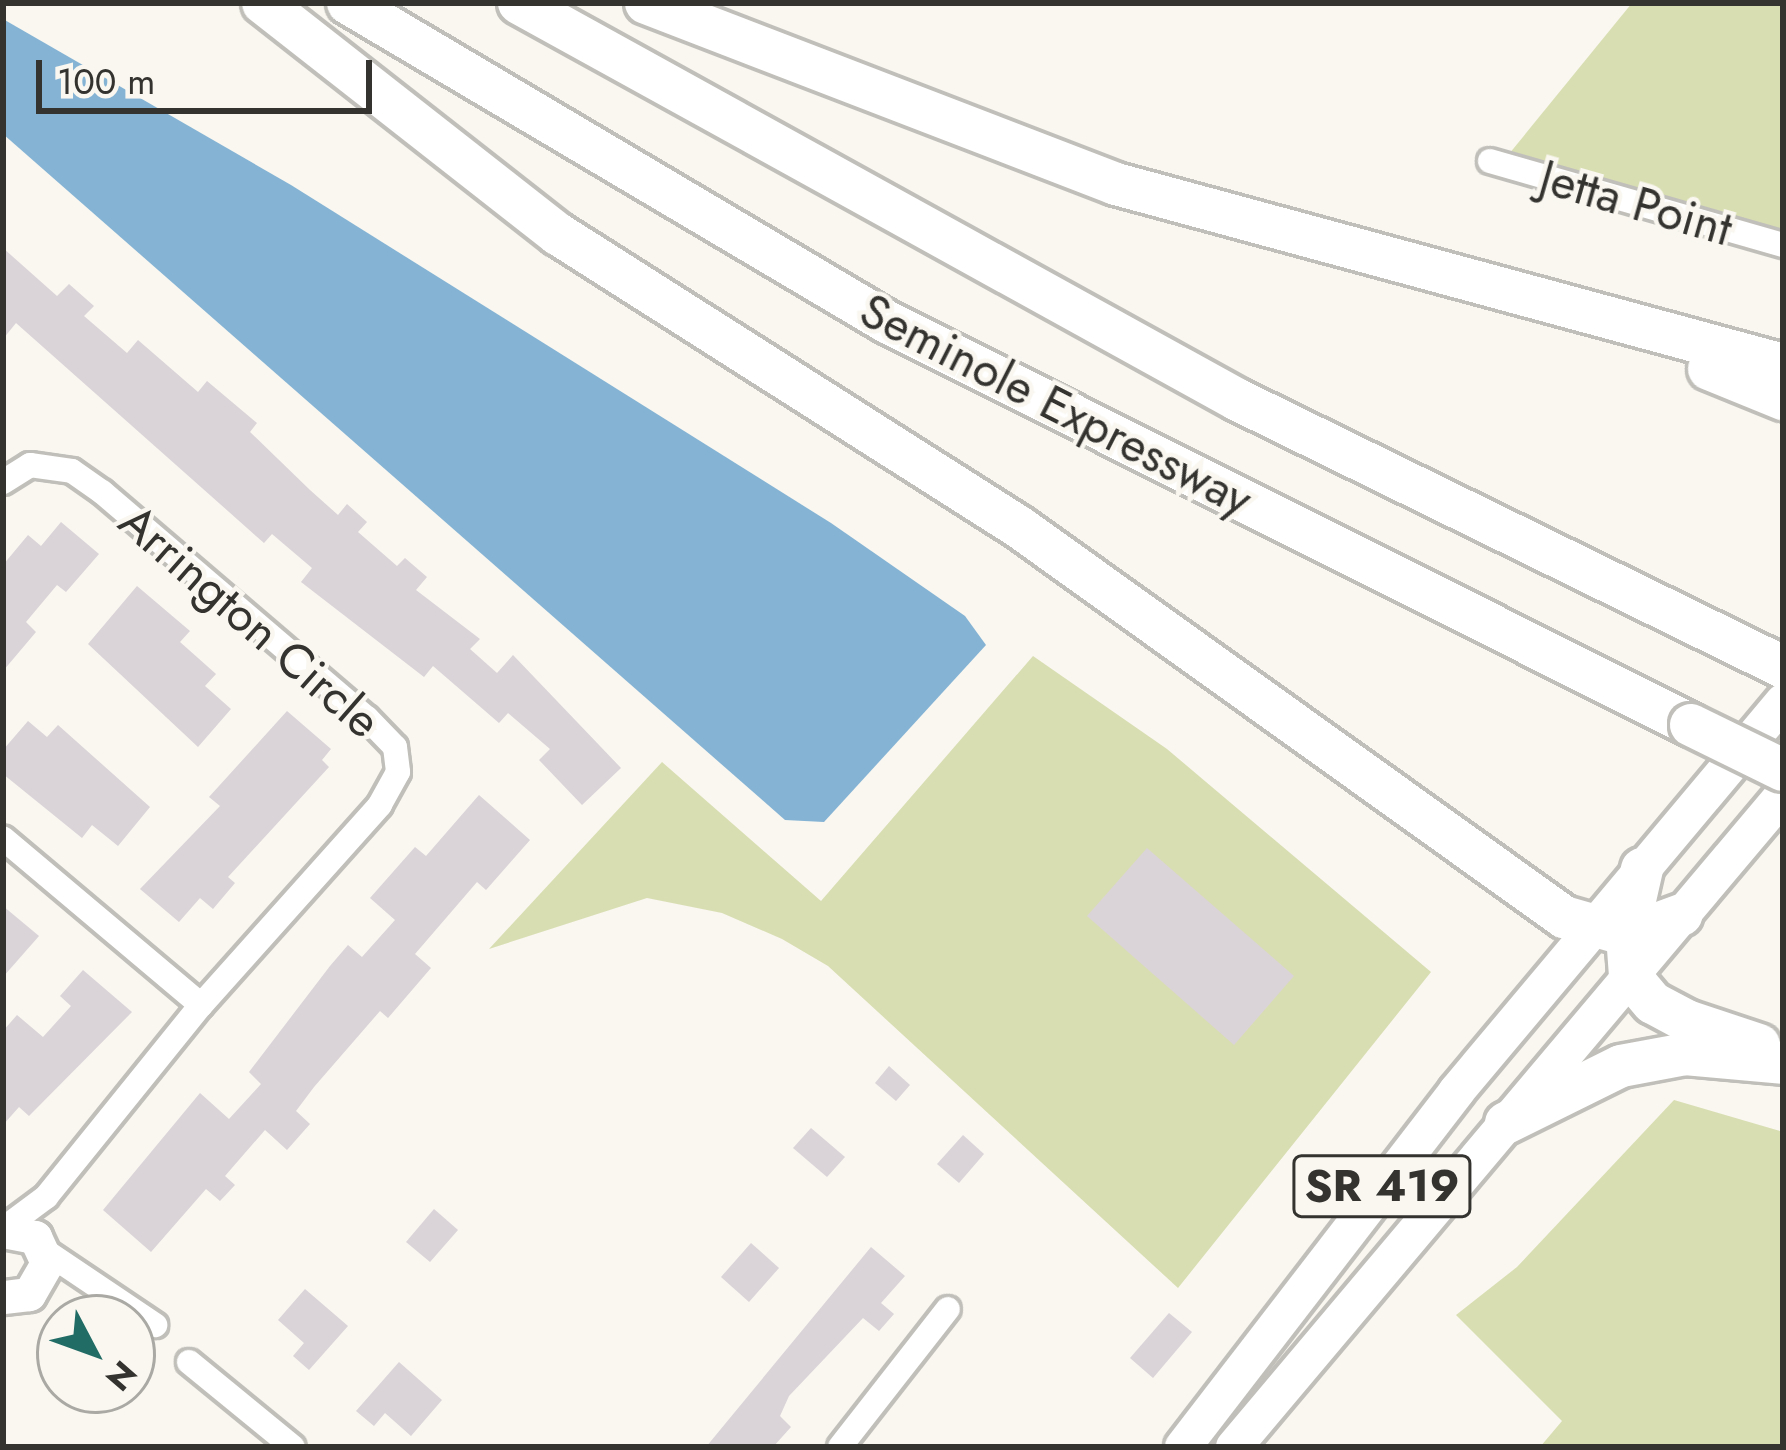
<!DOCTYPE html>
<style>
body{margin:0}
#map{position:relative;width:1786px;height:1450px;overflow:hidden;background:#f9f7f0;font-family:Jost,sans-serif}
div>[style]{position:absolute}
.green>*{inset:0;background:#d9deb2}
.water>*{inset:0;background:#84b3d4}
.building>*{inset:0;background:#dad3d8}
.roads{filter:drop-shadow(3px 0 #c1bfb9) drop-shadow(-3px 0 #c1bfb9) drop-shadow(0 3px #c1bfb9) drop-shadow(0 -3px #c1bfb9)}
.street>*{height:24px;margin:-12px;padding:0 12px;transform-origin:12px;border-radius:12px;background:#fff}
.secondary>*{height:33px;margin:-16.5px;padding:0 16.5px;transform-origin:16.5px;border-radius:16.5px;background:#fff}
.primary>*{height:36px;margin:-18px;padding:0 18px;transform-origin:18px;border-radius:18px;background:#fff}
.highway>*{height:42px;margin:-21px;padding:0 21px;transform-origin:21px;border-radius:21px;background:#fff}
.bridges{filter:drop-shadow(3px 0 #c1bfb9) drop-shadow(-3px 0 #c1bfb9) drop-shadow(0 3px #c1bfb9) drop-shadow(0 -3px #c1bfb9)}
.highway-bridge>*{height:42px;margin:-21px;padding:0 21px;transform-origin:21px;border-radius:21px;background:#fff}
span{translate:-50% -50%;white-space:nowrap;text-align:center;line-height:1.15;-webkit-text-stroke:9px #f9f7f0;paint-order:stroke}
.shield-label span{padding:3px 9px;background:#f9f7f0;border:3px solid;border-radius:9px;-webkit-text-stroke-width:0}
.shield-label{font-size:45px;color:#343330;font-weight:700}
.street-label{font-size:48px;color:#343330}
.frame{position:absolute;inset:0;border:6px solid #343330;pointer-events:none}
.north{position:absolute;left:36px;top:1294px;width:120px;height:120px;box-sizing:border-box;background:#f9f7f0;border:3px solid #aaa9a3;border-radius:50%;rotate:131deg;font-size:33px;font-weight:700;line-height:48px;text-align:center;color:#343330}
.north::after{content:'';display:block;margin:auto;width:42px;height:54px;background:#226c66;clip-path:polygon(50% 0,100% 100%,50% 72%,0 100%)}
.scale{position:absolute;left:36px;top:60px;width:336px;height:54px;box-sizing:border-box;border:6px solid #343330;border-top:0;padding-left:15px;font-size:36px;line-height:42px;white-space:nowrap;color:#343330;-webkit-text-stroke:9px #f9f7f0;paint-order:stroke}
</style>
<div id="map">
<div class="green">
<i style="clip-path:polygon(1632px 3px,1783px 3px,1783px 233px,1509px 154px)"></i>
<i style="clip-path:polygon(1033px 656px,1167px 749px,1431px 972px,1178px 1288px,828px 966px,782px 939px,722px 913px,647px 898px,489px 949px,662px 762px,821px 901px)"></i>
<i style="clip-path:polygon(1674px 1100px,1783px 1132px,1783px 1447px,1540px 1447px,1562px 1421px,1456px 1315px,1517px 1267px)"></i>
</div>
<div class="water">
<i style="clip-path:polygon(3px 19px,291px 185px,831px 523px,965px 616px,986px 645px,824px 822px,785px 820px,3px 134px)"></i>
</div>
<div class="building">
<i style="clip-path:polygon(3px 248px,57px 296px,69px 284px,94px 306px,84px 316px,127px 353px,138px 340px,198px 392px,207px 381px,257px 423px,250px 432px,310px 490px,338px 515px,347px 504px,367px 522px,358px 532px,397px 566px,405px 558px,427px 577px,416px 590px,480px 639px,470px 649px,497px 673px,513px 655px,621px 768px,582px 805px,539px 760px,550px 749px,508px 713px,499px 723px,433px 666px,424px 677px,301px 582px,312px 568px,272px 534px,264px 543px,16px 323px,3px 339px)"></i>
<i style="clip-path:polygon(61px 522px,99px 554px,66px 592px,57px 585px,26px 622px,36px 632px,3px 671px,3px 565px,28px 535px,41px 546px)"></i>
<i style="clip-path:polygon(137px 586px,190px 631px,180px 642px,216px 674px,205px 686px,231px 709px,198px 747px,88px 644px)"></i>
<i style="clip-path:polygon(287px 711px,331px 749px,322px 760px,329px 767px,228px 877px,235px 883px,213px 909px,200px 898px,179px 922px,140px 889px,220px 806px,209px 797px)"></i>
<i style="clip-path:polygon(28px 721px,47px 737px,58px 725px,150px 807px,118px 846px,92px 825px,82px 838px,3px 774px,3px 750px)"></i>
<i style="clip-path:polygon(479px 795px,530px 840px,486px 890px,477px 882px,415px 954px,431px 968px,388px 1018px,380px 1011px,314px 1087px,296px 1111px,310px 1124px,287px 1150px,265px 1130px,225px 1176px,235px 1185px,220px 1201px,206px 1189px,151px 1252px,103px 1210px,200px 1093px,229px 1119px,261px 1084px,249px 1072px,330px 966px,348px 945px,362px 957px,395px 920px,370px 898px,415px 847px,426px 856px)"></i>
<i style="clip-path:polygon(1147px 848px,1294px 976px,1234px 1045px,1087px 916px)"></i>
<i style="clip-path:polygon(3px 906px,39px 936px,3px 977px)"></i>
<i style="clip-path:polygon(83px 970px,132px 1012px,29px 1116px,19px 1107px,3px 1125px,3px 1031px,17px 1015px,43px 1037px,71px 1006px,60px 996px)"></i>
<i style="clip-path:polygon(889px 1066px,910px 1085px,896px 1101px,875px 1083px)"></i>
<i style="clip-path:polygon(811px 1128px,845px 1157px,827px 1177px,793px 1148px)"></i>
<i style="clip-path:polygon(963px 1135px,984px 1154px,959px 1183px,937px 1164px)"></i>
<i style="clip-path:polygon(434px 1209px,458px 1230px,430px 1262px,406px 1242px)"></i>
<i style="clip-path:polygon(751px 1243px,779px 1268px,749px 1302px,721px 1277px)"></i>
<i style="clip-path:polygon(871px 1247px,905px 1276px,881px 1303px,894px 1314px,879px 1331px,863px 1318px,789px 1396px,780px 1416px,791px 1427px,773px 1447px,706px 1447px)"></i>
<i style="clip-path:polygon(305px 1289px,348px 1326px,309px 1370px,293px 1356px,304px 1343px,278px 1320px)"></i>
<i style="clip-path:polygon(1169px 1313px,1192px 1332px,1153px 1378px,1130px 1358px)"></i>
<i style="clip-path:polygon(399px 1362px,442px 1400px,411px 1436px,385px 1413px,374px 1426px,356px 1411px)"></i>
</div>
<div class="roads">
<div class="street">
<i style="left:1490px;top:161px;width:305px;rotate:16deg"></i>
<i style="left:3px;top:482px;width:32px;rotate:-32deg"></i>
<i style="left:30px;top:465px;width:42px;rotate:8.1deg"></i>
<i style="left:72px;top:471px;width:37px;rotate:35deg"></i>
<i style="left:102px;top:492px;width:348px;rotate:40.5deg"></i>
<i style="left:367px;top:718px;width:40px;rotate:46deg"></i>
<i style="left:395px;top:747px;width:25px;rotate:83deg"></i>
<i style="left:398px;top:772px;width:38px;rotate:119deg"></i>
<i style="left:380px;top:805px;width:268px;rotate:131.8deg"></i>
<i style="left:201px;top:1005px;width:259px;rotate:-139.9deg"></i>
<i style="left:3px;top:1229px;width:54px;rotate:-36.7deg"></i>
<i style="left:46px;top:1197px;width:247px;rotate:-51.1deg"></i>
<i style="left:45px;top:1251px;width:133px;rotate:33.9deg"></i>
<i style="left:189px;top:1362px;width:134px;rotate:39.3deg"></i>
<i style="left:840px;top:1447px;width:175px;rotate:-52deg"></i>
</div>
<div class="secondary">
<i style="left:3px;top:1231px;width:33px;rotate:11deg"></i>
<i style="left:35px;top:1237px;width:29px;rotate:65deg"></i>
<i style="left:47px;top:1263px;width:36px;rotate:120deg"></i>
<i style="left:29px;top:1294px;width:26px;rotate:173deg"></i>
</div>
<div class="primary">
<i style="left:1183px;top:1447px;width:448px;rotate:-52.4deg"></i>
<i style="left:1456px;top:1092px;width:509px;rotate:-50.02deg"></i>
<i style="left:1234px;top:1447px;width:852px;rotate:-49.9deg"></i>
</div>
<div class="highway">
<i style="left:263px;top:3px;width:375px;rotate:38.1deg"></i>
<i style="left:558px;top:234px;width:546px;rotate:32.44deg"></i>
<i style="left:1019px;top:527px;width:670px;rotate:35.59deg"></i>
<i style="left:1564px;top:917px;width:66px;rotate:15.9deg"></i>
<i style="left:1627px;top:935px;width:58px;rotate:-20.3deg"></i>
<i style="left:348px;top:3px;width:626px;rotate:30.62deg"></i>
<i style="left:887px;top:322px;width:899px;rotate:26.62deg"></i>
<i style="left:519px;top:3px;width:821px;rotate:28.91deg"></i>
<i style="left:1238px;top:400px;width:607px;rotate:26.1deg"></i>
<i style="left:646px;top:3px;width:504px;rotate:21.06deg"></i>
<i style="left:1116px;top:184px;width:691px;rotate:15.18deg"></i>
<i style="left:1709px;top:369px;width:80px;rotate:22.1deg"></i>
<i style="left:1642px;top:869px;width:68px;rotate:102.8deg"></i>
<i style="left:1627px;top:935px;width:41px;rotate:85.8deg"></i>
<i style="left:1630px;top:976px;width:35px;rotate:50deg"></i>
<i style="left:1653px;top:1003px;width:38px;rotate:28deg"></i>
<i style="left:1687px;top:1021px;width:76px;rotate:18.4deg"></i>
<i style="left:1506px;top:1123px;width:128px;rotate:-26.4deg"></i>
<i style="left:1621px;top:1066px;width:65px;rotate:-10.6deg"></i>
<i style="left:1685px;top:1054px;width:98px;rotate:5.2deg"></i>
</div>
</div>
<div class="bridges">
<div class="highway-bridge">
<i style="left:1691px;top:725px;width:102px;rotate:26.1deg"></i>
</div>
</div>
<div class="shield-label">
<span style="left:1382px;top:1186px">SR 419</span>
</div>
<div class="street-label">
<span style="left:1636px;top:203px;rotate:16deg">Jetta Point</span>
<span style="left:1056px;top:405px;rotate:27deg">Seminole Expressway</span>
<span style="left:250px;top:621px;rotate:41deg">Arrington Circle</span>
</div>
<div class="frame"></div>
<div class="north">N</div>
<div class="scale">100 m</div>
</div>
